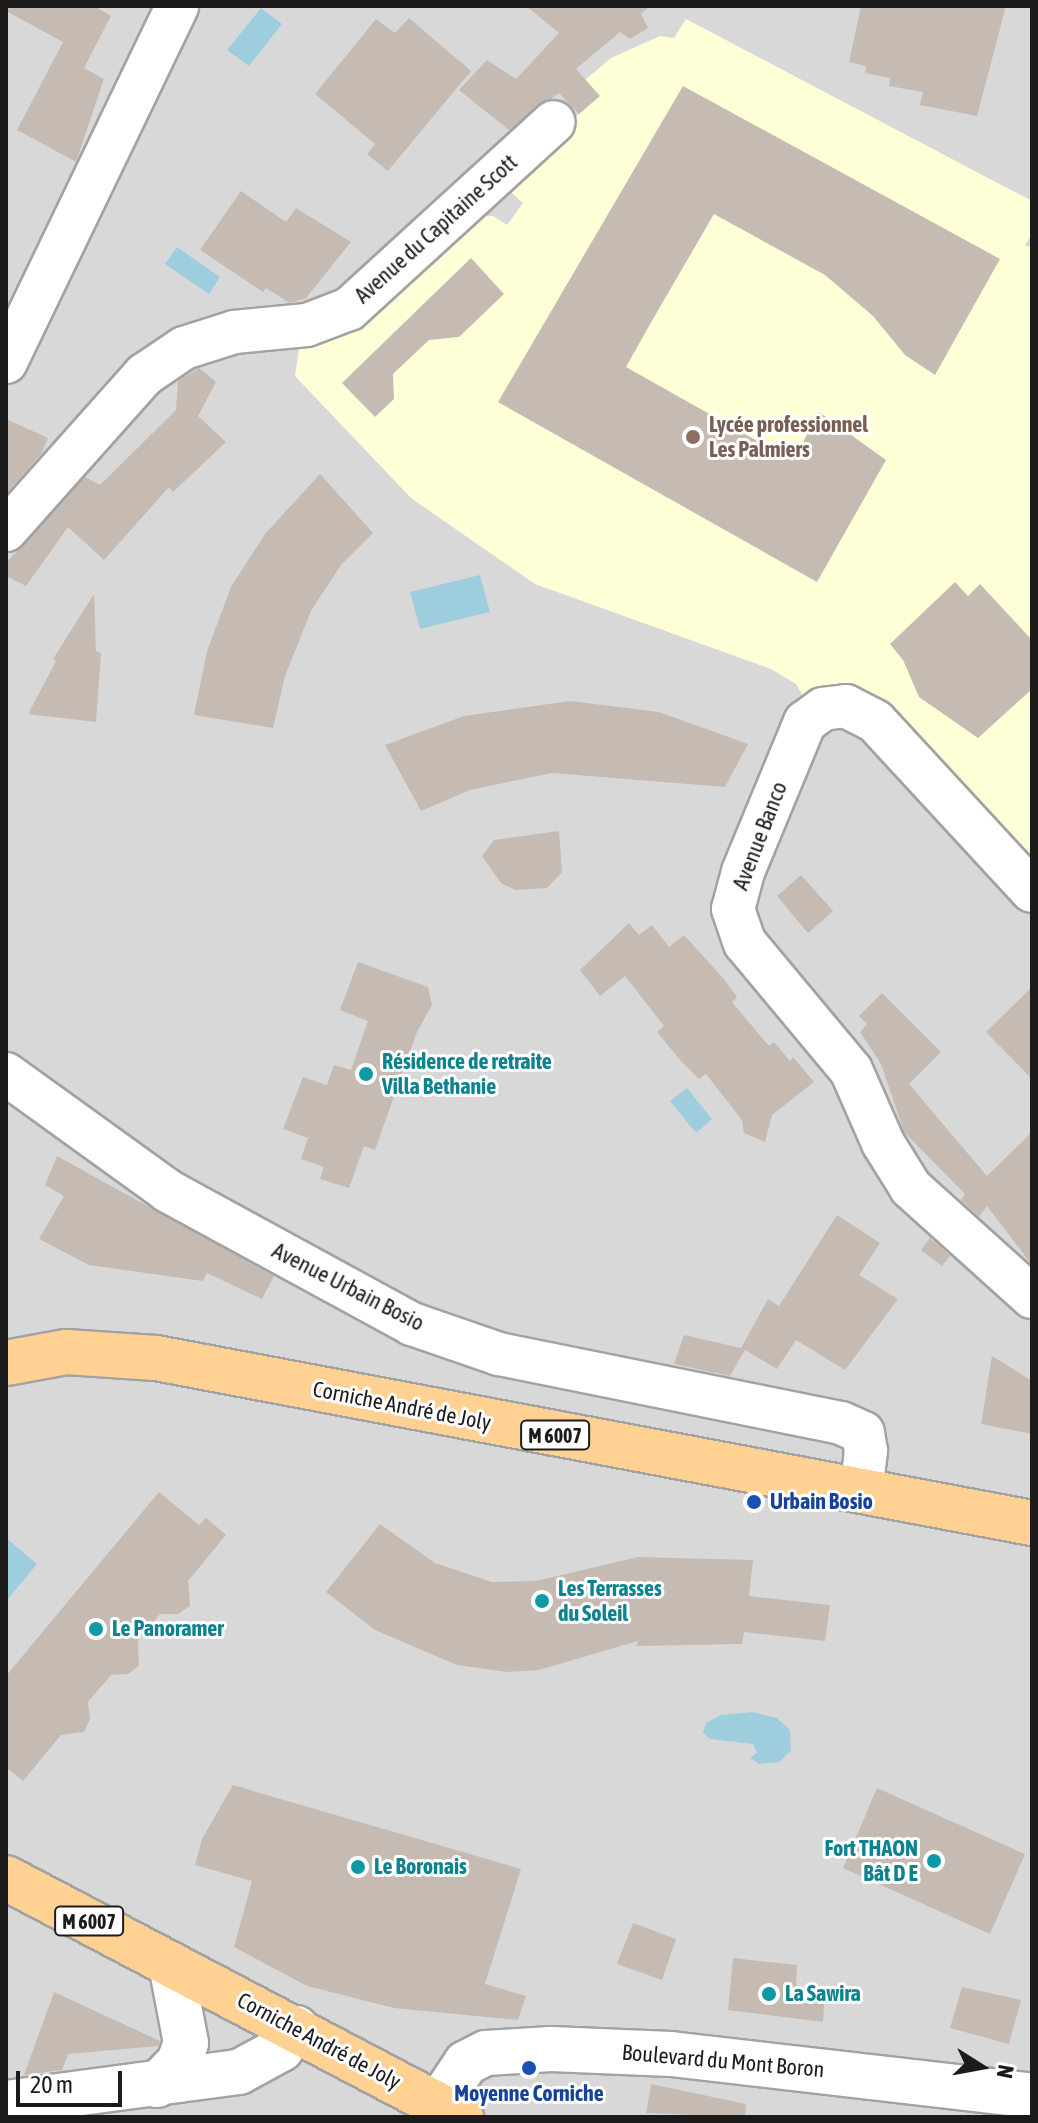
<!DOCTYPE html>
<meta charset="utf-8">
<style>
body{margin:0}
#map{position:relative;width:1038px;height:2123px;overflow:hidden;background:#ede9e0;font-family:"Asap Condensed",sans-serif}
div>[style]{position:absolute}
.residential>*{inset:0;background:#d9d8d8}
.education>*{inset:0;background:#feffd7}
.water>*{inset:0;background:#9ecedd}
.building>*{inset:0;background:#c5bbb3}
.roads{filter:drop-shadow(2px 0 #a2a2a2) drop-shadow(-2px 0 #a2a2a2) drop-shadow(0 2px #a2a2a2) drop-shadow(0 -2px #a2a2a2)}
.minor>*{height:42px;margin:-21px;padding:0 21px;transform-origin:21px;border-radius:21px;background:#fff}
.tertiary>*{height:44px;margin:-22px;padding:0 22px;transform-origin:22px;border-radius:22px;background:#fff}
.primary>*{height:44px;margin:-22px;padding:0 22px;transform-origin:22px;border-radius:22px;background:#ffd293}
.dots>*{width:22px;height:22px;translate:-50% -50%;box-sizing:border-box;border:4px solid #fff;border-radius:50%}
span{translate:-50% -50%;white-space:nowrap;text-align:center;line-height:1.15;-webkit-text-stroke:6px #fff;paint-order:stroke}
.shield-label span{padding:2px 6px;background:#fff;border:2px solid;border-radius:6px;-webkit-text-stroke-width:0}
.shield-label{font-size:20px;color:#1b1b1b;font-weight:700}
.street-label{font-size:22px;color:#1b1b1b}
.education-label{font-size:22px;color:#785e54;font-weight:700}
.left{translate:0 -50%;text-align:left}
.culture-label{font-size:22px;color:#0d838f;font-weight:700}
.right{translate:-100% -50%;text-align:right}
.transit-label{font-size:22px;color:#164399;font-weight:700}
.frame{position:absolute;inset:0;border:8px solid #1b1b1b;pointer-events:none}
.north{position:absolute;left:942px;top:2027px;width:80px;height:80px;-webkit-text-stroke:6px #fff;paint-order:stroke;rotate:101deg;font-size:22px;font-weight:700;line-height:32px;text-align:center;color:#1b1b1b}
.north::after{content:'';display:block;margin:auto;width:28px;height:36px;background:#1b1b1b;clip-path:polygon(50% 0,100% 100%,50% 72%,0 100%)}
.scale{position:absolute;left:16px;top:2071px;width:106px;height:36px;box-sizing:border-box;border:4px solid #1b1b1b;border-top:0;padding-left:10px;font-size:24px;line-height:28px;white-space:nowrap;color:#1b1b1b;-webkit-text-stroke:6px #fff;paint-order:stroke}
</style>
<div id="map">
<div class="residential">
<i style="clip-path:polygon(6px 6px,1032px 6px,1032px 2117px,6px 2117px)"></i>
</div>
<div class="education">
<i style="clip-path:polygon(686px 19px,1032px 201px,1032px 234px,1025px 245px,1032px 248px,1032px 871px,861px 690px,805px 700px,796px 684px,771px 669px,535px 584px,411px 498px,295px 376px,300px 342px,467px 217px,493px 216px,507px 225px,523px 203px,512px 193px,510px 176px,599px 96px,585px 80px,611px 58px,660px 36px,674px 38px)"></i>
</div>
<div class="water">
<i style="clip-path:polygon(261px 8px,282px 24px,249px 66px,227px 50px)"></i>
<i style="clip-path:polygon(177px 247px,220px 277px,209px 294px,165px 264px)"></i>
<i style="clip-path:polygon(480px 575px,490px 612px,420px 629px,410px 592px)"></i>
<i style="clip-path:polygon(687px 1088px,712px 1119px,696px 1133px,670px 1101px)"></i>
<i style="clip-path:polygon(6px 1538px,37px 1564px,6px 1601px)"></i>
<i style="clip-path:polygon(752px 1712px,777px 1718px,790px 1730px,791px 1751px,779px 1762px,759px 1764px,750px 1758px,757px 1753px,753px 1744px,710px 1739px,703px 1733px,706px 1723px,721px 1715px)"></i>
</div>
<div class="building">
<i style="clip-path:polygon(6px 6px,94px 6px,111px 16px,84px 68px,104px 79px,76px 162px,17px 130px,63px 42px,6px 11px)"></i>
<i style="clip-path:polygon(526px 6px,650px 6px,641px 14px,648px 28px,630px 39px,620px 32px,576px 69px,600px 96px,579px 114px,559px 93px,509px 130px,459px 90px,487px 60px,516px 79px,559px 33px)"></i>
<i style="clip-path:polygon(861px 6px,1006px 6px,977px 116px,920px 105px,923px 92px,889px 86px,890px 78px,865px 73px,866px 66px,849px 62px)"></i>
<i style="clip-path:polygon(409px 18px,471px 71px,388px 171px,367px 154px,375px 144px,315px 94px,376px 19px,395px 33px)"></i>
<i style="clip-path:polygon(683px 86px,1000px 259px,935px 375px,905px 355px,873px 316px,825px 275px,714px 214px,649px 326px,626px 367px,793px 461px,819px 412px,886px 460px,817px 582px,498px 402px)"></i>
<i style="clip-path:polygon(241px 191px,286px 222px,296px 208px,351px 242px,306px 298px,290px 303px,266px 288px,263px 292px,200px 250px)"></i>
<i style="clip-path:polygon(471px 258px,504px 294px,459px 337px,429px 340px,393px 374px,394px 399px,375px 417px,342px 383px)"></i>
<i style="clip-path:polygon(199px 368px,216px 382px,198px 416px,226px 442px,173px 492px,169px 487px,104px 560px,68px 527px,26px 586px,6px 576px,6px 563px,85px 477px,100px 485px,176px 410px,178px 381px)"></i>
<i style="clip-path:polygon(6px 419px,48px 438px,41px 454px,6px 494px)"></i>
<i style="clip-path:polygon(320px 474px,373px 533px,341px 565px,311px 611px,285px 676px,273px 728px,194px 715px,207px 651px,231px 587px,265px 534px)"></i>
<i style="clip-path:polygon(955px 582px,968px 596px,980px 584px,1032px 640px,1032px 689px,978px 738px,919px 697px,903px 660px,890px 644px)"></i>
<i style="clip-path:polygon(94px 594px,96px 651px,101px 653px,96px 722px,28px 714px,56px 661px,53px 659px)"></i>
<i style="clip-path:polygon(570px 701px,659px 712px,748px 744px,725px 787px,552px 773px,470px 790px,421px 811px,385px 745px,464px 716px)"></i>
<i style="clip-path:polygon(559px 831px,562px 872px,547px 888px,515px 890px,501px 883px,482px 856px,494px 840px)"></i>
<i style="clip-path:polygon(801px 875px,833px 911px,808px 933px,777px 896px)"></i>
<i style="clip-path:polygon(629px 923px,639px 935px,652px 925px,669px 947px,684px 935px,723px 978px,737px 997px,732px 1002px,769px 1046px,774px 1042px,790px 1061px,793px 1057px,814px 1082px,772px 1115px,765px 1142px,744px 1133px,742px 1120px,706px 1074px,699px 1079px,681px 1061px,657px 1032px,664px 1026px,625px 976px,600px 996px,580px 970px)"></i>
<i style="clip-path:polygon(358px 962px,428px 987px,432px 1005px,417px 1032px,375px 1150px,364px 1146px,349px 1188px,320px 1179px,324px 1167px,301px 1159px,308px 1138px,283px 1129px,303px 1077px,327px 1085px,334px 1065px,351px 1070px,368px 1021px,340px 1010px)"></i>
<i style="clip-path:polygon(1032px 987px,1032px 1079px,986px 1032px)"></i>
<i style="clip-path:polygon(882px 993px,941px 1052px,909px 1084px,987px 1176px,1032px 1132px,1032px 1265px,987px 1206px,979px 1217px,961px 1200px,965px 1194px,904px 1132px,881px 1064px,860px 1032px,867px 1024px,859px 1016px)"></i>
<i style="clip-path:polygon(57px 1156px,274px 1276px,262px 1299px,207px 1273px,203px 1281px,89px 1265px,39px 1239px,64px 1196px,45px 1185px)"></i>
<i style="clip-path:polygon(837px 1215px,880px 1243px,859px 1275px,898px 1299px,845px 1370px,796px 1340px,777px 1369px,745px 1350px,730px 1376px,674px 1364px,684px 1335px,741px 1348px,768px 1299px,779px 1306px)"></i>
<i style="clip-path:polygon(930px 1238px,950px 1256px,942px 1266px,921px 1250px)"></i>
<i style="clip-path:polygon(992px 1356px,1032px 1381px,1032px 1434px,981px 1424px)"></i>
<i style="clip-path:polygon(159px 1492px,199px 1525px,206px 1518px,226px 1535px,188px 1581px,190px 1606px,178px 1614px,160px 1614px,138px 1641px,139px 1666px,128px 1674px,111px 1675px,88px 1702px,90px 1719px,84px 1732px,61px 1735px,23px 1781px,6px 1767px,6px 1676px)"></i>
<i style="clip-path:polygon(380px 1524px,435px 1563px,492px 1582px,536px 1581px,638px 1557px,753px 1560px,749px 1596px,830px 1605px,825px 1641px,744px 1632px,742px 1644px,636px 1646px,638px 1641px,539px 1670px,507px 1672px,457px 1665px,375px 1630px,326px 1592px)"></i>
<i style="clip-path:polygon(233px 1785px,521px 1869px,485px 1984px,526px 1996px,518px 2020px,394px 2008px,307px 1986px,234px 1947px,252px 1881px,195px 1865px,202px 1839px)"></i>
<i style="clip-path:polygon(877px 1788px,1025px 1854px,990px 1934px,843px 1868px)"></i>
<i style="clip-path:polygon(633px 1923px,676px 1939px,662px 1980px,617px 1964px)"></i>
<i style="clip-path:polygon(733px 1958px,797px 1965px,796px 1988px,825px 1991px,823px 2022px,728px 2010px)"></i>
<i style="clip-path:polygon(962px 1987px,1021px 2000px,1009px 2044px,950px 2028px)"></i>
<i style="clip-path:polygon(54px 1992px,160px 2041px,158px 2046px,68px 2054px,62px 2070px,24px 2075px)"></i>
<i style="clip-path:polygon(651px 2084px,746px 2104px,745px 2117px,646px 2113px)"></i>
</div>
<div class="roads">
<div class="minor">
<i style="left:6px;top:362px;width:395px;rotate:-64.3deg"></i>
<i style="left:6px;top:530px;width:208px;rotate:-48.3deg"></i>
<i style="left:144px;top:375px;width:48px;rotate:-34deg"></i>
<i style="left:184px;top:348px;width:52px;rotate:-17.7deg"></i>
<i style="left:234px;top:332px;width:73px;rotate:-5.5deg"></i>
<i style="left:307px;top:325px;width:45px;rotate:-20.9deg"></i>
<i style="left:349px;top:309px;width:277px;rotate:-42.4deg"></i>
<i style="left:1032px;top:891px;width:231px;rotate:-132.7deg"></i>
<i style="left:875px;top:721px;width:33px;rotate:-153deg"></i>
<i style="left:846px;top:706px;width:23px;rotate:173deg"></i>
<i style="left:823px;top:709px;width:22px;rotate:144deg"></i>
<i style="left:805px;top:722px;width:162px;rotate:112.5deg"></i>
<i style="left:743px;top:872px;width:38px;rotate:105deg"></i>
<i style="left:733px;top:909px;width:36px;rotate:71deg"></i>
<i style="left:745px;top:943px;width:165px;rotate:50.2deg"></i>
<i style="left:851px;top:1070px;width:80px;rotate:66.3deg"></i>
<i style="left:883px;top:1143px;width:53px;rotate:58.1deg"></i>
<i style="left:911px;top:1188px;width:163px;rotate:42deg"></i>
<i style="left:6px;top:1074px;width:200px;rotate:35.8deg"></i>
<i style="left:168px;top:1191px;width:278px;rotate:28.6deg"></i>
<i style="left:412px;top:1324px;width:92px;rotate:19deg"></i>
<i style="left:499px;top:1354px;width:349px;rotate:11.4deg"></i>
<i style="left:841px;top:1423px;width:24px;rotate:24deg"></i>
<i style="left:863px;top:1433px;width:18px;rotate:81deg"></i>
<i style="left:866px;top:1451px;width:38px;rotate:97deg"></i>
</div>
<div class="tertiary">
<i style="left:157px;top:2085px;width:32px;rotate:-46deg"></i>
<i style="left:179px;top:2062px;width:20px;rotate:-70deg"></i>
<i style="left:186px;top:2043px;width:80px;rotate:-100.8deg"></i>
<i style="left:6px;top:2103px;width:235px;rotate:-7.6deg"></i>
<i style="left:239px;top:2072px;width:48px;rotate:-28.7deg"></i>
<i style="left:281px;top:2049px;width:26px;rotate:-54deg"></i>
<i style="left:438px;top:2105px;width:50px;rotate:-56.3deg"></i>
<i style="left:466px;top:2063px;width:22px;rotate:-27deg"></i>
<i style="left:486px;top:2053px;width:65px;rotate:-3.5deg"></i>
<i style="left:551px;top:2049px;width:120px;rotate:2.4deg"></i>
<i style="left:671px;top:2054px;width:363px;rotate:6.6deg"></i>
</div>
<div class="primary">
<i style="left:6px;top:1363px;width:61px;rotate:-10.4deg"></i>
<i style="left:66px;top:1352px;width:90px;rotate:3.8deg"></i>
<i style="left:156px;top:1358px;width:891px;rotate:10.67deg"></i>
<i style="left:6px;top:1878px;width:514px;rotate:27.71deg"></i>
</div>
</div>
<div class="dots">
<i style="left:693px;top:437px;background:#8d6e63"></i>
<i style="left:366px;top:1074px;background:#0f9aa8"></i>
<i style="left:754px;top:1502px;background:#1a4fb4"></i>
<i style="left:542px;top:1601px;background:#0f9aa8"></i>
<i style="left:96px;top:1629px;background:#0f9aa8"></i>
<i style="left:934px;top:1861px;background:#0f9aa8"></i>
<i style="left:358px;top:1867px;background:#0f9aa8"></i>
<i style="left:769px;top:1994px;background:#0f9aa8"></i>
<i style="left:529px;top:2068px;background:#1a4fb4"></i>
</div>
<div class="shield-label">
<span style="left:555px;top:1435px">M 6007</span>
<span style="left:89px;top:1921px">M 6007</span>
</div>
<div class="street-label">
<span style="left:436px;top:229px;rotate:-42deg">Avenue du Capitaine Scott</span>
<span style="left:760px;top:836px;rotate:-69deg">Avenue Banco</span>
<span style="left:348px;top:1287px;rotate:27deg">Avenue Urbain Bosio</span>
<span style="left:402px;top:1406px;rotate:11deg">Corniche André de Joly</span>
<span style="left:319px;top:2041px;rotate:28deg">Corniche André de Joly</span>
<span style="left:723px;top:2061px;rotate:5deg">Boulevard du Mont Boron</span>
</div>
<div class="education-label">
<span class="left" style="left:709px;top:437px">Lycée professionnel<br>Les Palmiers</span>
</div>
<div class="culture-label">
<span class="left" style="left:382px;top:1074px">Résidence de retraite<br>Villa Bethanie</span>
<span class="left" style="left:558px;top:1601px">Les Terrasses<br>du Soleil</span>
<span class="left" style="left:112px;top:1629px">Le Panoramer</span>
<span class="right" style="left:918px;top:1861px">Fort THAON<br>Bât D E</span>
<span class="left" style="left:374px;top:1867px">Le Boronais</span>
<span class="left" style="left:785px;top:1994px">La Sawira</span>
</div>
<div class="transit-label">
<span class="left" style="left:770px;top:1502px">Urbain Bosio</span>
<span style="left:529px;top:2094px">Moyenne Corniche</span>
</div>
<div class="frame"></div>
<div class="north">N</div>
<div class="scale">20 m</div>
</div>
